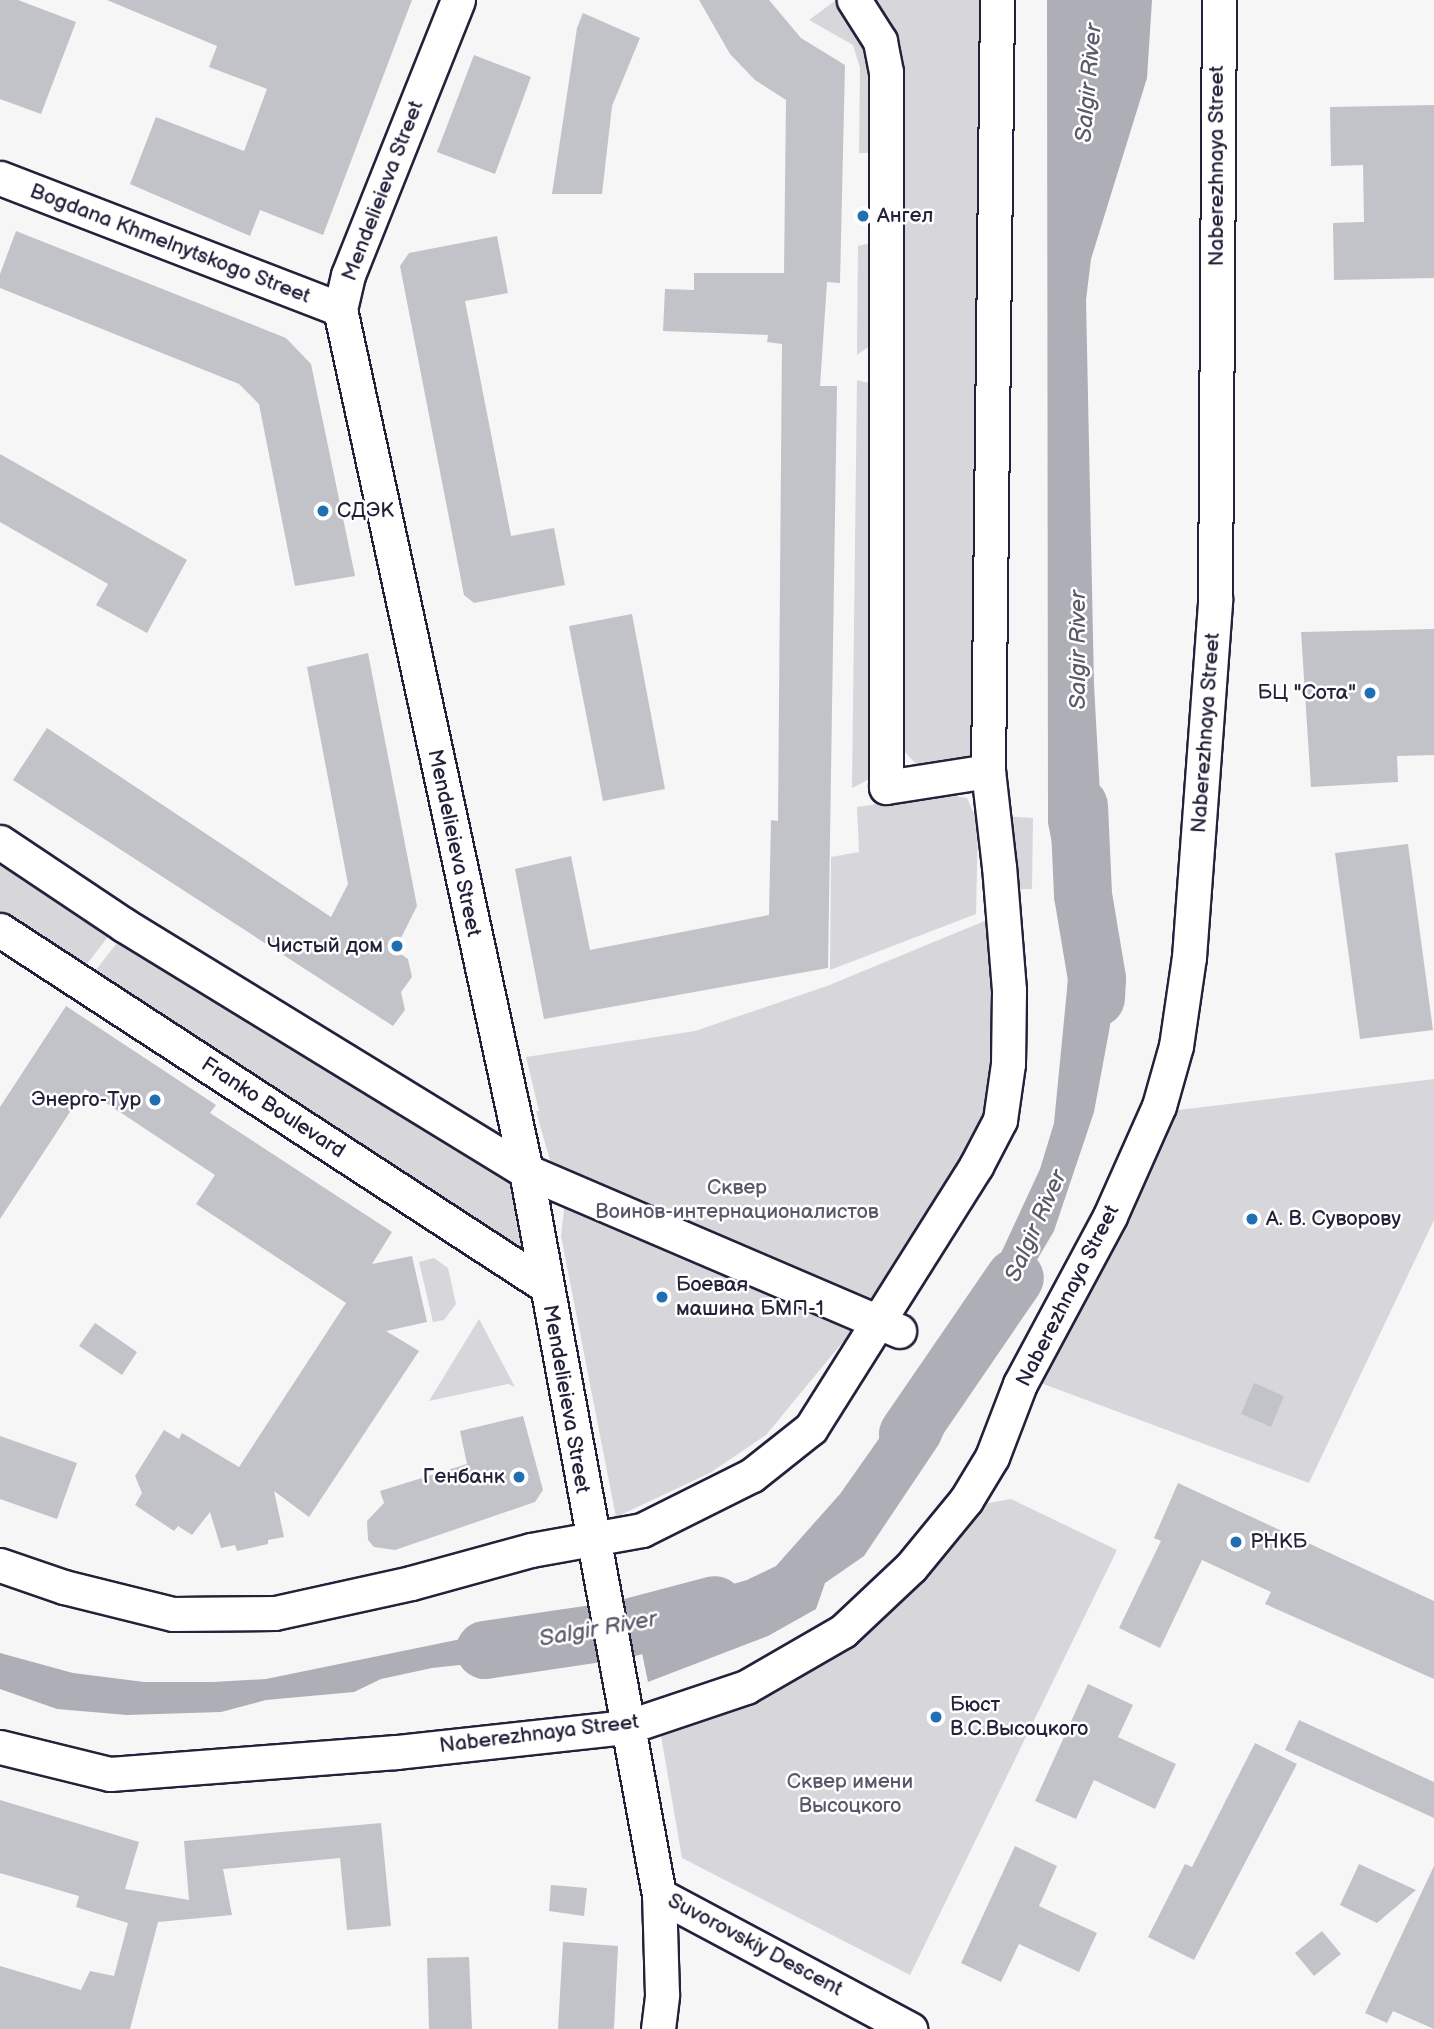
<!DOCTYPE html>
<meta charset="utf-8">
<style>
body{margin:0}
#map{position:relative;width:1434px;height:2029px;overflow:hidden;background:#f6f6f7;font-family:"Balsamiq Sans",sans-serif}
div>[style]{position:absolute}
.green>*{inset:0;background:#d7d7db}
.water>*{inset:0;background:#aeaeb7}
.river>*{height:58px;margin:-29px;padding:0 29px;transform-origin:29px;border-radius:29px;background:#aeaeb7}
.building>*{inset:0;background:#c2c2c9}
.roads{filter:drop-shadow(2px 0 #22223b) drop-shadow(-2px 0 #22223b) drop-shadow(0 2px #22223b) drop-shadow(0 -2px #22223b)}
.minor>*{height:33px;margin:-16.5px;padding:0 16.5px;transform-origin:16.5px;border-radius:16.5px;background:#fff}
.dots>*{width:19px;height:19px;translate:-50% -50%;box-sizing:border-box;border:4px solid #fff;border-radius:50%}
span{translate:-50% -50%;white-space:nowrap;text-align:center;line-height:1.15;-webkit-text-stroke:5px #fff;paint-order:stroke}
.street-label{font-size:21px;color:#22223b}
.poi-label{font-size:21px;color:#22223b}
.left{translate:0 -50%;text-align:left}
.right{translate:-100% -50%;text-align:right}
.park-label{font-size:21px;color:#58586b}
.water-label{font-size:23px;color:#5a5a6d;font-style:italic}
</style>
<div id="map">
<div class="green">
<i style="clip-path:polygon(836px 0,865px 42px,872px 68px,871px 153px,859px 153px,860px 68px,853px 45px,809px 20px)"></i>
<i style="clip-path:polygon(869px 0,983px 0,974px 750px,966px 759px,933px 767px,916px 764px,904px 751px,897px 726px)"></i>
<i style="clip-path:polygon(871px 243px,871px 345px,857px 355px,858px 246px)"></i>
<i style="clip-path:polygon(857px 380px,869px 383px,872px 395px,870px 767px,868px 780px,852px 788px)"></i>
<i style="clip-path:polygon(944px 794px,967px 798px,978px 823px,976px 914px,830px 970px,831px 857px,859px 852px,857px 807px)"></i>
<i style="clip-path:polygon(1001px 816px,1033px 818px,1032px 889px,1001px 890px)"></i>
<i style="clip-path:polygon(0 859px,111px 933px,83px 969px,0 915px)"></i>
<i style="clip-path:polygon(992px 918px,994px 1087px,974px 1145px,889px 1286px,766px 1435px,710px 1473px,616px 1517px,561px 1236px,564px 1210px,536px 1111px,539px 1111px,526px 1057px,695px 1031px,827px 986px)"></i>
<i style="clip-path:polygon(120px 939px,514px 1179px,527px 1258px,92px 975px)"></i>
<i style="clip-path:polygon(1434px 1079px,1434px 1220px,1309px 1483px,1038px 1382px,1170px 1111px)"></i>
<i style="clip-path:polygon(434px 1258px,448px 1268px,456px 1304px,444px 1320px,433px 1322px,419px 1262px)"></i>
<i style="clip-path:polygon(479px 1319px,515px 1387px,508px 1384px,429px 1401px)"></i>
<i style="clip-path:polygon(1011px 1499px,1117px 1550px,910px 1975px,682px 1858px,660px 1730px,744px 1701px,983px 1504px)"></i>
</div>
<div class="water">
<i style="clip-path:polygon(1047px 0,1152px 0,1147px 78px,1091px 259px,1086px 300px,1094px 685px,1103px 847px,1094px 883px,1061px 888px,1048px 823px)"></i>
<i style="clip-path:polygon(1104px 916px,1114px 963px,1110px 1026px,1094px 1112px,1054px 1231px,984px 1350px,952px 1335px,1001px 1253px,1040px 1169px,1054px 1123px,1069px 969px,1068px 922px)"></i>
<i style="clip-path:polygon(935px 1359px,968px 1378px,939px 1444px,864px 1556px,825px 1583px,816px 1609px,768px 1636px,648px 1682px,637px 1629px,650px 1608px,747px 1580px,776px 1566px,840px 1494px)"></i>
<i style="clip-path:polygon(559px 1619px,568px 1663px,542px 1656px,432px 1668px,381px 1679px,354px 1692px,266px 1700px,221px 1712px,127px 1715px,57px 1709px,0 1689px,0 1653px,73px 1673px,144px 1682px,213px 1682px,266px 1679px)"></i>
</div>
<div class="river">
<i style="left:1079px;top:806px;width:89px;rotate:87.4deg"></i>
<i style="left:1083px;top:895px;width:85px;rotate:80.5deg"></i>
<i style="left:1097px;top:979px;width:19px;rotate:93deg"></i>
<i style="left:908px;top:1434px;width:189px;rotate:-55.6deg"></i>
<i style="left:485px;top:1650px;width:136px;rotate:-8.4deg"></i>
<i style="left:620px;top:1630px;width:98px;rotate:-14.7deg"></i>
</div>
<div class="building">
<i style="clip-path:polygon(0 0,18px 0,76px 22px,41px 114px,0 99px)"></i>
<i style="clip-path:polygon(107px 0,412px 0,323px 235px,260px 210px,250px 236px,130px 184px,156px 117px,244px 151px,267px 89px,209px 67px,217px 46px)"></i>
<i style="clip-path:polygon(699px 0,769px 0,801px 38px,845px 65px,840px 283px,827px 282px,820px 386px,837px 386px,828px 968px,544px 1019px,515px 869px,571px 856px,590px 950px,769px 915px,771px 820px,778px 821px,782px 344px,767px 342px,768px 335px,663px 331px,665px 289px,694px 290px,694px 273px,784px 273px,786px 100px,755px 80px,730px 54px)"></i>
<i style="clip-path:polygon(583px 13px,640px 38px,612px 106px,602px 194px,552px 194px,577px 28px)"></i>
<i style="clip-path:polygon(474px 55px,531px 77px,495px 174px,437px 152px)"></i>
<i style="clip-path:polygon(1434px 105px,1434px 278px,1334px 280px,1333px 223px,1364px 222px,1363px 165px,1331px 166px,1330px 107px)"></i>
<i style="clip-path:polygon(16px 231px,286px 338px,311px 364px,355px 576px,295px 586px,259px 404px,239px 384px,0 288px,0 274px)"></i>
<i style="clip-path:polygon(497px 236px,508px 293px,465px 301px,511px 536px,554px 528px,565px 585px,474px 603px,464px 595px,400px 266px,409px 253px)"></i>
<i style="clip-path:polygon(0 454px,187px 560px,147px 633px,96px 605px,108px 584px,0 522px)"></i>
<i style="clip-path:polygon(632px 614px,665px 789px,603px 801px,569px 626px)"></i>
<i style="clip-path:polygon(1434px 629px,1434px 755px,1397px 756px,1398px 782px,1311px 787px,1301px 632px)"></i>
<i style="clip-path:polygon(368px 653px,417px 906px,395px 950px,408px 959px,412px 977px,401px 992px,405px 1010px,393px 1026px,13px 780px,47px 728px,331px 917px,348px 884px,307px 667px)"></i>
<i style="clip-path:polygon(1408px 844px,1433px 1030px,1360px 1039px,1335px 853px)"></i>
<i style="clip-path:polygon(66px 1006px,216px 1105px,210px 1113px,392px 1232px,372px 1264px,412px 1256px,427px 1322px,386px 1331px,419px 1351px,309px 1517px,274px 1491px,284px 1537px,268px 1540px,268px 1544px,237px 1551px,235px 1545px,221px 1548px,210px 1512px,192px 1535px,178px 1526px,174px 1531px,135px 1505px,142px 1493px,135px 1476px,164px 1430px,179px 1439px,182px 1433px,239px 1467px,346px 1303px,196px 1204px,215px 1175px,85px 1089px,0 1219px,0 1107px)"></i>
<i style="clip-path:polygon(95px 1323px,137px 1352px,122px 1375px,79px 1346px)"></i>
<i style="clip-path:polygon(1254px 1383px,1284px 1396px,1271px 1427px,1241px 1414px)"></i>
<i style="clip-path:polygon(523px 1416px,543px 1490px,535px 1502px,395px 1550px,374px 1547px,368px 1540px,367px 1521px,384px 1503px,380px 1491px,467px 1464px,460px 1431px)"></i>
<i style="clip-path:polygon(0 1436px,77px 1463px,57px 1519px,0 1499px)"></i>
<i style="clip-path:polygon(1178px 1483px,1434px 1601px,1434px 1679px,1265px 1604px,1271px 1592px,1202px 1560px,1160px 1648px,1119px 1628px,1161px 1541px,1154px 1538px)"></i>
<i style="clip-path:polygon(1088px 1684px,1133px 1705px,1118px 1737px,1176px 1764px,1155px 1809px,1094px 1780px,1076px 1819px,1035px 1801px)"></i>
<i style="clip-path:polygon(1299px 1720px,1434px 1782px,1434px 1818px,1285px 1750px)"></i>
<i style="clip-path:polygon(1255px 1743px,1297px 1764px,1194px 1960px,1148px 1937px,1185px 1864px,1192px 1867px)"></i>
<i style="clip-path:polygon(0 1800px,139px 1842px,125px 1889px,189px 1900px,184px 1841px,381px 1823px,391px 1926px,347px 1930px,340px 1858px,223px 1869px,232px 1915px,158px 1922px,130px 2029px,0 2029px,0 1966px,81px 1990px,90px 1971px,114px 1976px,128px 1923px,76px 1907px,79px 1896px,0 1873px)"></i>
<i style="clip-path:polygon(1015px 1846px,1057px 1866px,1039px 1906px,1097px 1933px,1079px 1972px,1019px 1944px,1001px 1982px,961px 1963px)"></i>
<i style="clip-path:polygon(1359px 1864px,1416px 1890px,1377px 1923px,1340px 1905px)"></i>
<i style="clip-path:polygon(1434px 1866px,1434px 2029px,1393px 2011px,1387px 2023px,1365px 2013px)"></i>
<i style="clip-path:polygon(551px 1885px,587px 1888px,584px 1916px,549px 1911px)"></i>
<i style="clip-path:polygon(1322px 1931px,1341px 1954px,1314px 1976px,1295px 1953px)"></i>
<i style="clip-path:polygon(563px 1942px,618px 1946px,614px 2029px,558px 2029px)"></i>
<i style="clip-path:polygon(469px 1957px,472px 2029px,429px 2029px,427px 1958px)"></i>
</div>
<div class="roads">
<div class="minor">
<i style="left:458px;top:0;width:296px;rotate:111.8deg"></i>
<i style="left:348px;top:275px;width:35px;rotate:103deg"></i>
<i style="left:340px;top:309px;width:882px;rotate:77.82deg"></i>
<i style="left:526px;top:1171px;width:736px;rotate:79.59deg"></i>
<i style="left:659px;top:1895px;width:285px;rotate:28.1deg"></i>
<i style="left:0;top:178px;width:364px;rotate:21.1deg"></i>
<i style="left:988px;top:771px;width:771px;rotate:-89.33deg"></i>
<i style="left:0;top:842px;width:149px;rotate:33.8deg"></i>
<i style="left:124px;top:925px;width:471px;rotate:31.5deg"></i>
<i style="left:526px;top:1171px;width:406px;rotate:23.2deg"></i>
<i style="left:0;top:930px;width:652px;rotate:33.1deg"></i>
<i style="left:0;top:1565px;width:68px;rotate:19deg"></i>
<i style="left:64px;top:1587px;width:112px;rotate:13.9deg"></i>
<i style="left:173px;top:1614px;width:102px;rotate:-0.6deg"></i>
<i style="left:275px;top:1613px;width:139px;rotate:-12.4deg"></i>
<i style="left:411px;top:1583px;width:124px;rotate:-15.4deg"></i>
<i style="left:531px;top:1550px;width:113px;rotate:-10.2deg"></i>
<i style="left:642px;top:1530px;width:123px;rotate:-26.6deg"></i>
<i style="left:752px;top:1475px;width:75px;rotate:-38.5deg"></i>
<i style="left:811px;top:1428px;width:310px;rotate:-57.8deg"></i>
<i style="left:976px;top:1166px;width:52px;rotate:-62.4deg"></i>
<i style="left:1000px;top:1120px;width:57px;rotate:-81.9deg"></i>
<i style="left:1008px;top:1064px;width:74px;rotate:-89.2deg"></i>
<i style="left:1009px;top:990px;width:123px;rotate:-94.6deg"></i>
<i style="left:999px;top:867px;width:97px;rotate:-96.5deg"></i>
<i style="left:988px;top:771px;width:103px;rotate:171.1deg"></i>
<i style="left:886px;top:787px;width:715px;rotate:-90deg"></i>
<i style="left:886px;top:72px;width:32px;rotate:-101deg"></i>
<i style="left:880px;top:41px;width:49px;rotate:-122.4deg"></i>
<i style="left:0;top:1747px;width:113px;rotate:13.8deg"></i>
<i style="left:110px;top:1774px;width:287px;rotate:-4.4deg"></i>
<i style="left:396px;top:1752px;width:232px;rotate:-6.2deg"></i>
<i style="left:627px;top:1727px;width:126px;rotate:-18.6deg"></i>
<i style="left:746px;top:1687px;width:112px;rotate:-30deg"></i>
<i style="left:843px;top:1631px;width:93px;rotate:-43.3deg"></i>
<i style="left:911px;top:1567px;width:87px;rotate:-50.6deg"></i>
<i style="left:966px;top:1500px;width:50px;rotate:-58.8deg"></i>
<i style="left:992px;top:1457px;width:78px;rotate:-69deg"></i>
<i style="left:1020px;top:1384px;width:191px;rotate:-61.8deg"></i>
<i style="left:1110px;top:1216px;width:120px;rotate:-66deg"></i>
<i style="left:1159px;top:1106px;width:62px;rotate:-74.2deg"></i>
<i style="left:1176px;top:1046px;width:90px;rotate:-81.7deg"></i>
<i style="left:1189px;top:957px;width:358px;rotate:-85.8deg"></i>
<i style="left:1215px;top:600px;width:600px;rotate:-89.62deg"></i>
<i style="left:658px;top:2029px;width:35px;rotate:-83deg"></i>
<i style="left:662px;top:1994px;width:99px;rotate:-91.7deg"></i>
</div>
</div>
<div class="dots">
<i style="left:863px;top:216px;background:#1f6fb2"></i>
<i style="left:323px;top:511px;background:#1f6fb2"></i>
<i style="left:1370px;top:693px;background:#1f6fb2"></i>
<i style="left:397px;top:946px;background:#1f6fb2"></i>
<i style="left:155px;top:1100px;background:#1f6fb2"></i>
<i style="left:1252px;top:1219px;background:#1f6fb2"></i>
<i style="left:662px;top:1297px;background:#1f6fb2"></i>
<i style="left:519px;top:1477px;background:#1f6fb2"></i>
<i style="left:1236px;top:1542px;background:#1f6fb2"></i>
<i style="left:936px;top:1717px;background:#1f6fb2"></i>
</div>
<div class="street-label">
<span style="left:1217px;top:166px;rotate:-90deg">Naberezhnaya Street</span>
<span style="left:383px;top:191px;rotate:-69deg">Mendelieieva Street</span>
<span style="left:170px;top:244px;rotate:21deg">Bogdana Khmelnytskogo Street</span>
<span style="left:1206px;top:733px;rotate:-86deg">Naberezhnaya Street</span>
<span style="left:454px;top:843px;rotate:78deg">Mendelieieva Street</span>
<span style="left:273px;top:1108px;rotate:33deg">Franko Boulevard</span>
<span style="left:1068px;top:1296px;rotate:-63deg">Naberezhnaya Street</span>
<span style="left:566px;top:1399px;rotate:80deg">Mendelieieva Street</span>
<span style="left:539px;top:1734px;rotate:-7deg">Naberezhnaya Street</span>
<span style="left:755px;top:1945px;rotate:28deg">Suvorovskiy Descent</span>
</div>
<div class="poi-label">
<span class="left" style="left:877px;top:216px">Ангел</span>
<span class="left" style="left:337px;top:511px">СДЭК</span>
<span class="right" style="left:1356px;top:693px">БЦ "Сота"</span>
<span class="right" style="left:383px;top:946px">Чистый дом</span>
<span class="right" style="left:141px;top:1100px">Энерго-Тур</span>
<span class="left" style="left:1266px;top:1219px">А. В. Суворову</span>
<span class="left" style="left:676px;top:1297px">Боевая<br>машина БМП-1</span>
<span class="right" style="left:505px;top:1477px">Генбанк</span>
<span class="left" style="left:1250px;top:1542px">РНКБ</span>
<span class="left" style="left:950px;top:1717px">Бюст<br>В.С.Высоцкого</span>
</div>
<div class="park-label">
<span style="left:737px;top:1200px">Сквер<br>Воинов-интернационалистов</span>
<span style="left:850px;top:1794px">Сквер имени<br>Высоцкого</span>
</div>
<div class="water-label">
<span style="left:1089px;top:83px;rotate:-85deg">Salgir River</span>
<span style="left:1078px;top:650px;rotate:-90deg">Salgir River</span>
<span style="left:1036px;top:1226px;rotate:-66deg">Salgir River</span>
<span style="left:598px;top:1629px;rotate:-10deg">Salgir River</span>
</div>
</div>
